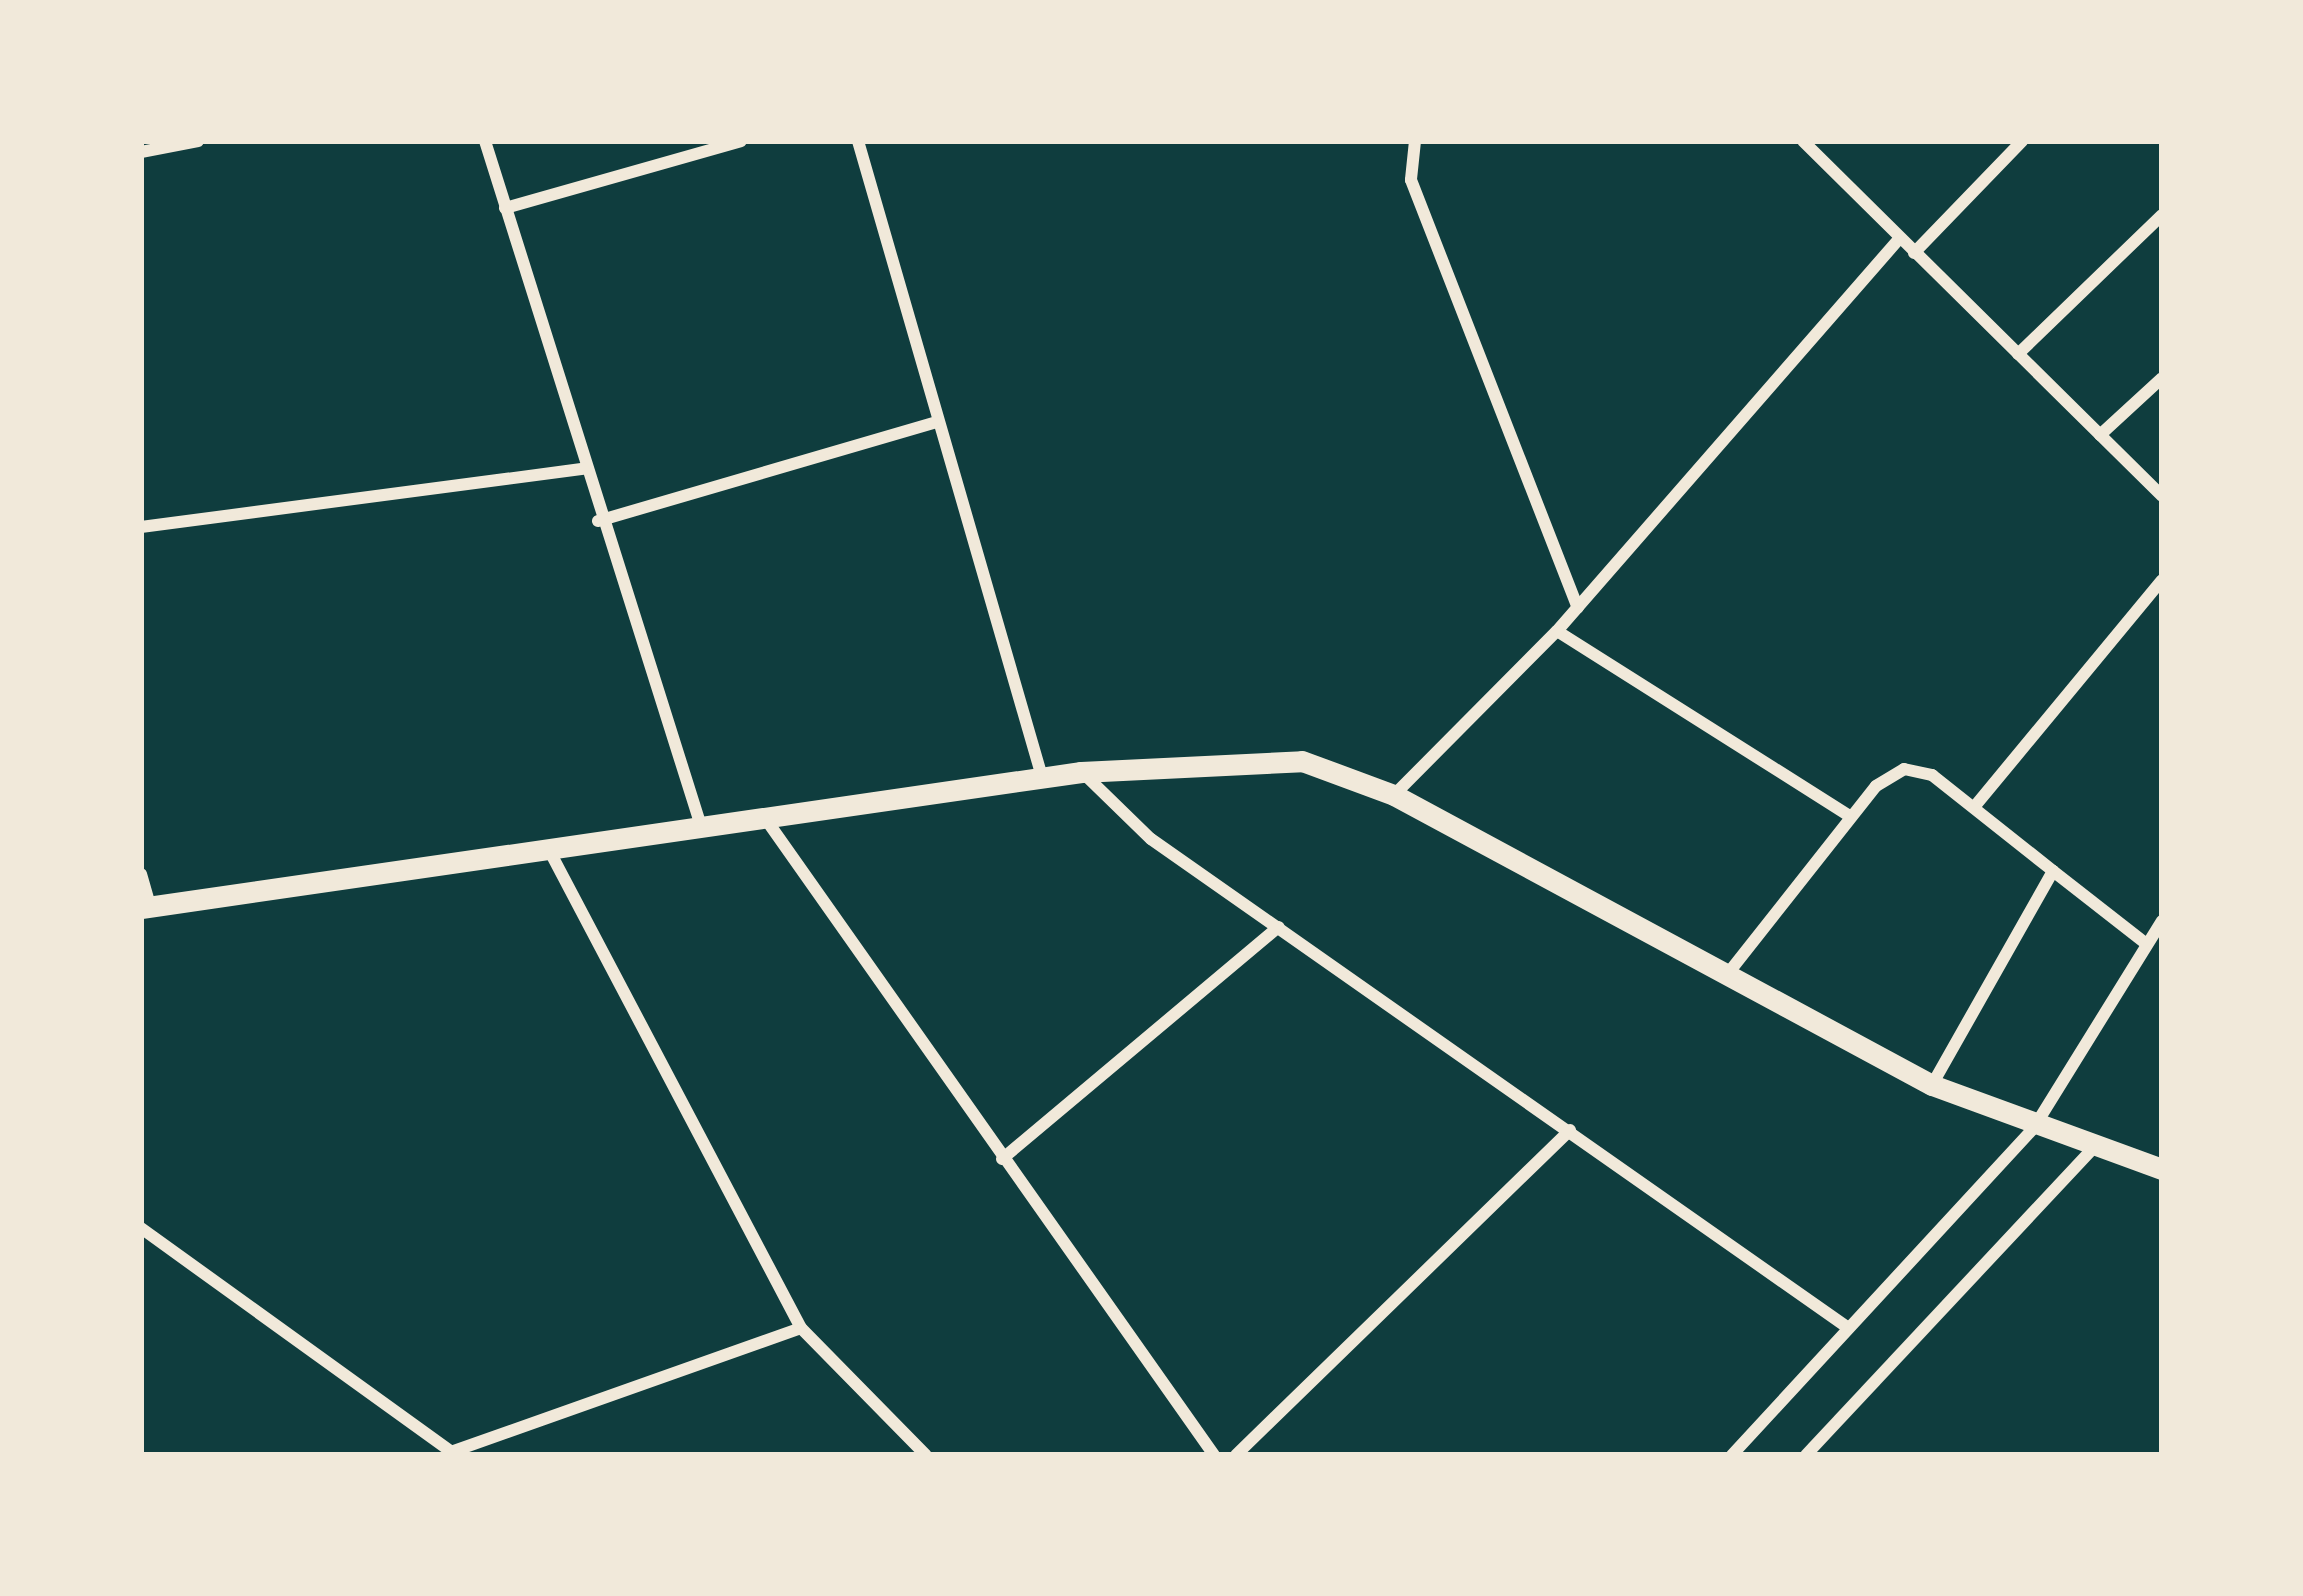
<!DOCTYPE html>
<style>
body{margin:0}
#map{position:relative;width:2303px;height:1596px;overflow:hidden;background:#0f3d3e;font-family:"PT Sans Narrow",sans-serif}
div>[style]{position:absolute}
.minor>*{height:12px;margin:-6px;padding:0 6px;transform-origin:6px;border-radius:6px;background:#f1e9da}
.tertiary>*{height:21px;margin:-10.5px;padding:0 10.5px;transform-origin:10.5px;border-radius:10.5px;background:#f1e9da}
span{translate:-50% -50%;white-space:nowrap;text-align:center;line-height:1.15;-webkit-text-stroke:12px #f1e9da;paint-order:stroke}
.frame{position:absolute;inset:0;border:144px solid #f1e9da;pointer-events:none}
</style>
<div id="map">
<div class="minor">
<i style="left:485px;top:141px;width:718px;rotate:72.5deg"></i>
<i style="left:858px;top:141px;width:662px;rotate:73.86deg"></i>
<i style="left:1415px;top:141px;width:39px;rotate:96deg"></i>
<i style="left:1411px;top:180px;width:459px;rotate:68.7deg"></i>
<i style="left:1803px;top:141px;width:505px;rotate:44.68deg"></i>
<i style="left:141px;top:152px;width:58px;rotate:-10.9deg"></i>
<i style="left:505px;top:208px;width:245px;rotate:-15.8deg"></i>
<i style="left:1914px;top:253px;width:156px;rotate:-46deg"></i>
<i style="left:2018px;top:354px;width:200px;rotate:-44deg"></i>
<i style="left:2100px;top:435px;width:84px;rotate:-42.6deg"></i>
<i style="left:598px;top:521px;width:352px;rotate:-16.3deg"></i>
<i style="left:141px;top:527px;width:446px;rotate:-7.5deg"></i>
<i style="left:1557px;top:631px;width:344px;rotate:32.3deg"></i>
<i style="left:1082px;top:772px;width:96px;rotate:44.2deg"></i>
<i style="left:1151px;top:839px;width:850px;rotate:35.04deg"></i>
<i style="left:1394px;top:795px;width:231px;rotate:-45.2deg"></i>
<i style="left:1557px;top:631px;width:520px;rotate:-48.9deg"></i>
<i style="left:1975px;top:806px;width:293px;rotate:-50.4deg"></i>
<i style="left:765px;top:818px;width:779px;rotate:54.82deg"></i>
<i style="left:548px;top:848px;width:543px;rotate:62.21deg"></i>
<i style="left:801px;top:1328px;width:178px;rotate:45.5deg"></i>
<i style="left:2053px;top:871px;width:117px;rotate:38deg"></i>
<i style="left:141px;top:874px;width:33px;rotate:74deg"></i>
<i style="left:1726px;top:976px;width:242px;rotate:-51.7deg"></i>
<i style="left:1876px;top:786px;width:33px;rotate:-31deg"></i>
<i style="left:1904px;top:769px;width:29px;rotate:12deg"></i>
<i style="left:1932px;top:775px;width:154px;rotate:38.4deg"></i>
<i style="left:2053px;top:871px;width:246px;rotate:119.5deg"></i>
<i style="left:1002px;top:1159px;width:361px;rotate:-40deg"></i>
<i style="left:141px;top:1228px;width:388px;rotate:35.8deg"></i>
<i style="left:451px;top:1452px;width:371px;rotate:-19.5deg"></i>
<i style="left:1236px;top:1455px;width:466px;rotate:-44.2deg"></i>
<i style="left:1732px;top:1455px;width:444px;rotate:-47.3deg"></i>
<i style="left:2033px;top:1129px;width:245px;rotate:-58.2deg"></i>
<i style="left:1806px;top:1455px;width:419px;rotate:-46.9deg"></i>
</div>
<div class="tertiary">
<i style="left:141px;top:908px;width:950px;rotate:-8.23deg"></i>
<i style="left:1081px;top:772px;width:221px;rotate:-2.8deg"></i>
<i style="left:1302px;top:761px;width:98px;rotate:20.3deg"></i>
<i style="left:1394px;top:795px;width:611px;rotate:28.33deg"></i>
<i style="left:1932px;top:1085px;width:245px;rotate:20.1deg"></i>
</div>
<div class="frame"></div>
</div>
